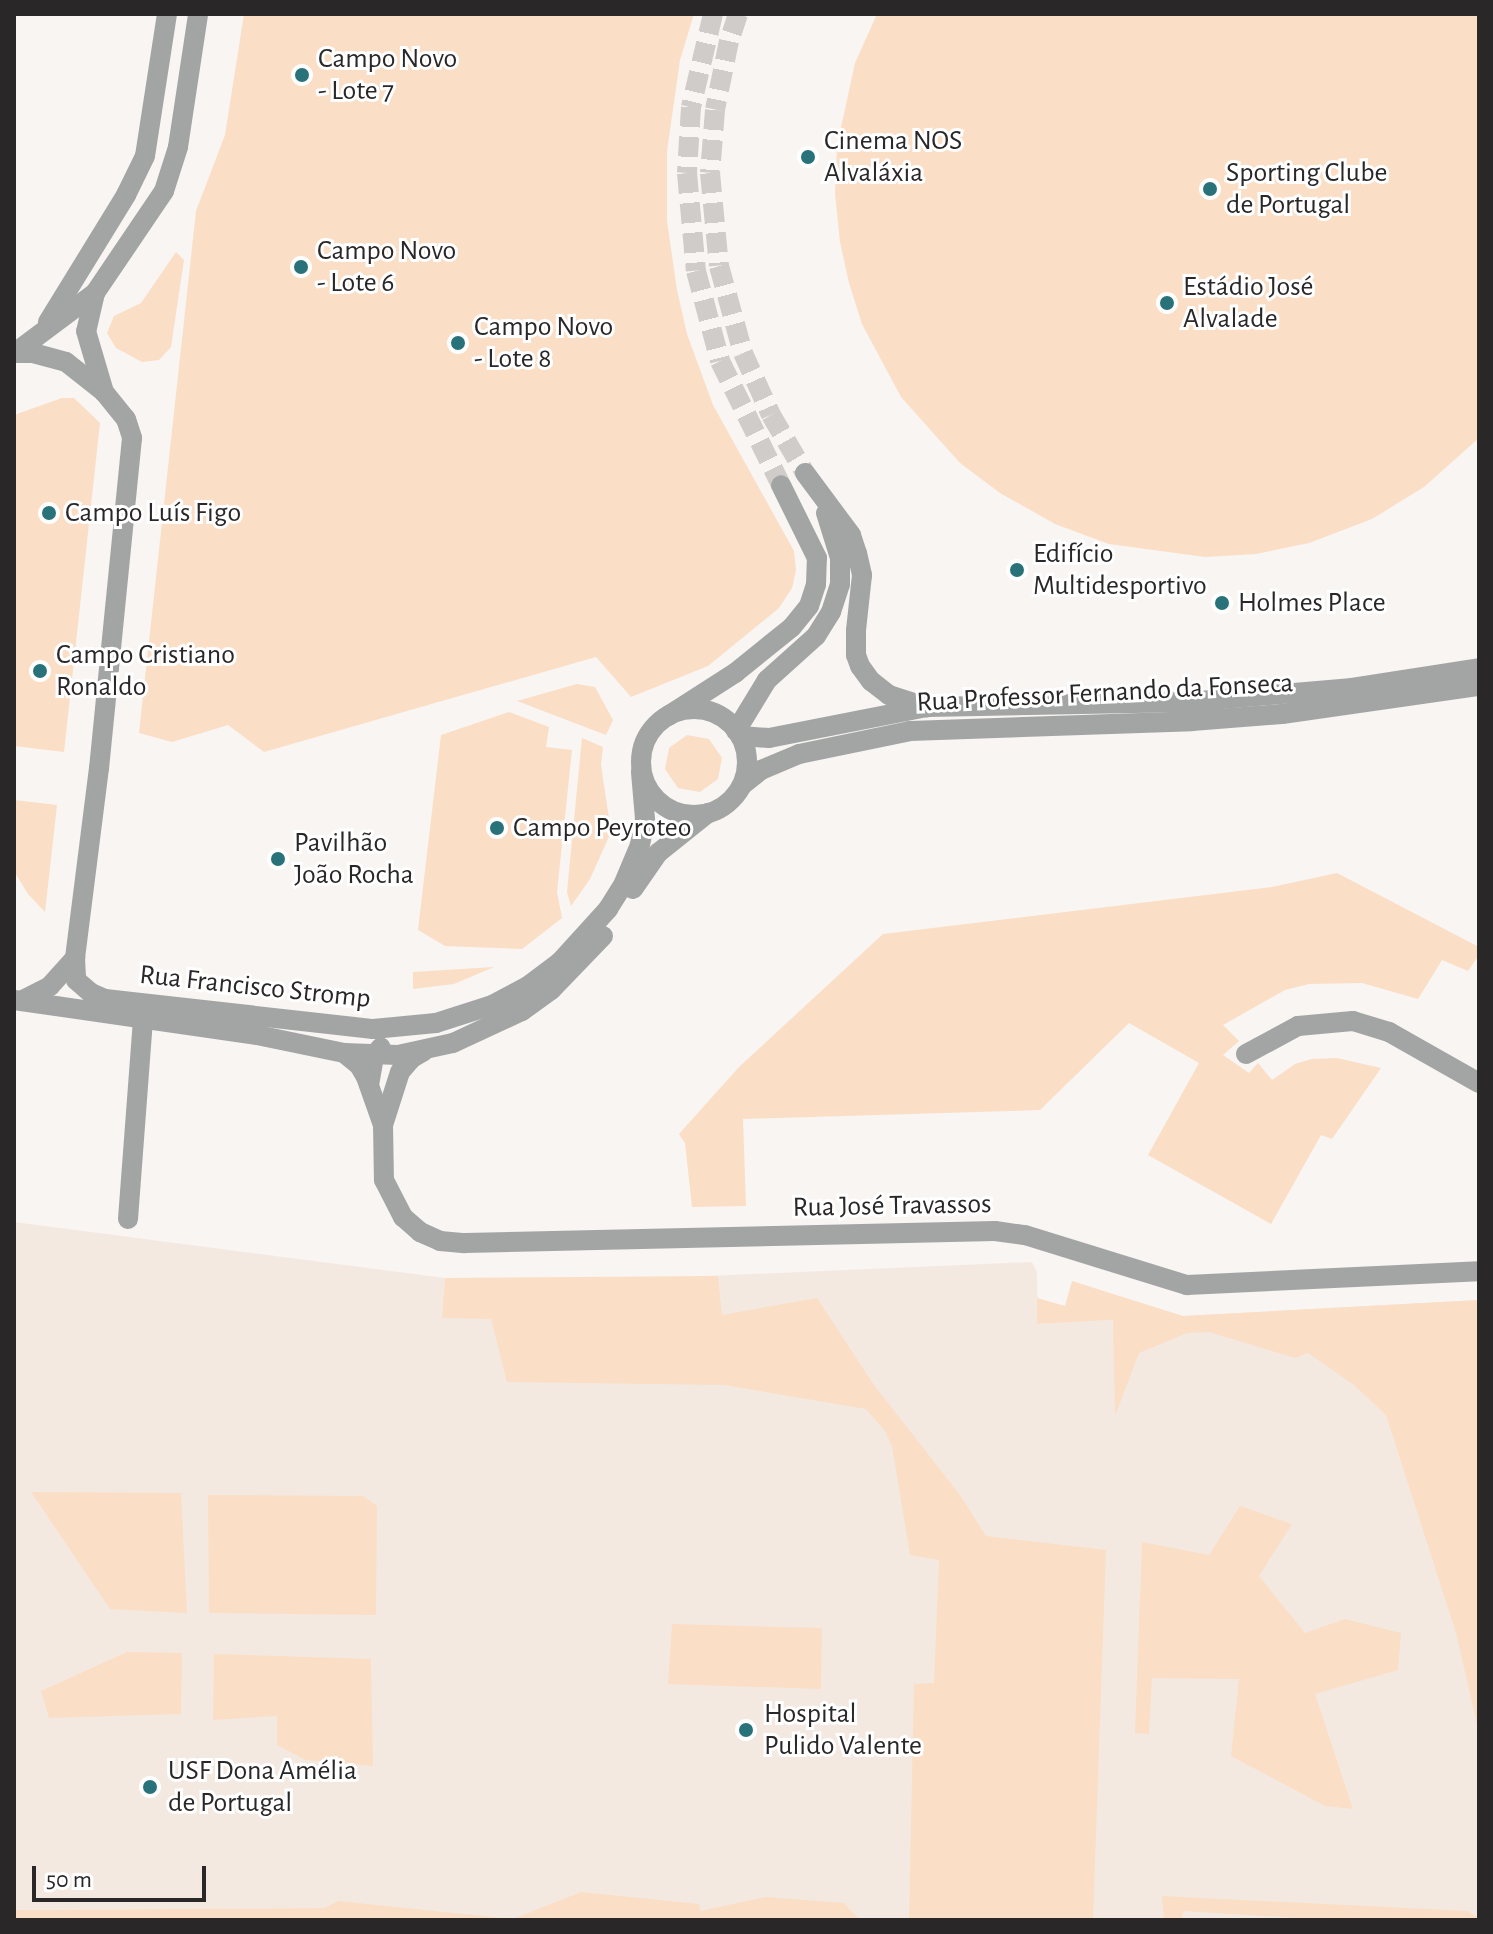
<!DOCTYPE html>
<meta charset="utf-8">
<style>
body{margin:0}
#map{position:relative;width:1493px;height:1934px;overflow:hidden;background:#f8f5f2;font-family:"Alegreya Sans",sans-serif}
div>[style]{position:absolute}
.built>*{inset:0;background:#f3e9e1}
.green>*{inset:0;background:#fbdec6}
.minor-tunnel>*{height:20px;margin-top:-10px;transform-origin:0;background:repeating-linear-gradient(90deg,#cfccc9 0 20px,transparent 0 30px)}
.minor>*{height:20px;margin:-10px;padding:0 10px;transform-origin:10px;border-radius:10px;background:#a3a5a5}
.tertiary>*{height:20px;margin:-10px;padding:0 10px;transform-origin:10px;border-radius:10px;background:#a3a5a5}
.tertiary>.ring{margin:-10px;padding:0;box-sizing:content-box;background:none;border:20px solid #a3a5a5;border-radius:50%}
.dots>*{width:22px;height:22px;translate:-50% -50%;box-sizing:border-box;border:4px solid #fff;border-radius:50%}
span{translate:-50% -50%;white-space:nowrap;text-align:center;line-height:1.15;-webkit-text-stroke:6px #fff;paint-order:stroke}
.poi-label{font-size:28px;color:#292727}
.left{translate:0 -50%;text-align:left}
.street-label{font-size:28px;color:#292727}
.frame{position:absolute;inset:0;border:16px solid #292727;pointer-events:none}
.scale{position:absolute;left:32px;top:1866px;width:174px;height:36px;box-sizing:border-box;border:4px solid #292727;border-top:0;padding-left:10px;font-size:24px;line-height:28px;white-space:nowrap;color:#292727;-webkit-text-stroke:6px #fff;paint-order:stroke}
</style>
<div id="map">
<div class="built">
<i style="clip-path:polygon(14px 1222px,499px 1285px,1032px 1262px,1037px 1272px,1038px 1324px,1479px 1300px,1479px 1920px,407px 1920px,325px 1908px,14px 1910px)"></i>
</div>
<div class="green">
<i style="clip-path:polygon(244px 14px,694px 14px,680px 60px,667px 151px,667px 221px,677px 290px,687px 334px,713px 405px,794px 551px,796px 570px,792px 588px,779px 608px,708px 666px,631px 697px,596px 657px,264px 752px,228px 725px,172px 742px,139px 733px,196px 211px,225px 135px)"></i>
<i style="clip-path:polygon(877px 14px,1479px 14px,1479px 438px,1424px 487px,1372px 519px,1309px 543px,1256px 554px,1205px 557px,1109px 544px,1055px 524px,1000px 493px,960px 463px,901px 397px,862px 324px,849px 283px,840px 242px,835px 193px,837px 146px,855px 63px)"></i>
<i style="clip-path:polygon(176px 252px,184px 260px,171px 347px,159px 360px,142px 362px,116px 348px,107px 333px,114px 316px,141px 303px)"></i>
<i style="clip-path:polygon(62px 398px,74px 398px,100px 423px,64px 752px,14px 746px,14px 415px)"></i>
<i style="clip-path:polygon(577px 684px,595px 687px,613px 720px,606px 735px,517px 701px)"></i>
<i style="clip-path:polygon(509px 712px,549px 727px,546px 747px,572px 750px,557px 892px,562px 918px,522px 949px,445px 946px,418px 930px,441px 735px)"></i>
<i style="clip-path:polygon(687px 735px,709px 739px,722px 758px,718px 779px,700px 792px,678px 788px,665px 769px,669px 748px)"></i>
<i style="clip-path:polygon(582px 738px,603px 747px,601px 765px,611px 832px,590px 879px,571px 906px,567px 892px)"></i>
<i style="clip-path:polygon(14px 800px,57px 805px,45px 912px,28px 894px,14px 871px)"></i>
<i style="clip-path:polygon(1337px 873px,1479px 947px,1479px 955px,1468px 971px,1442px 960px,1418px 999px,1362px 983px,1309px 984px,1285px 990px,1223px 1025px,1239px 1041px,1223px 1055px,1249px 1073px,1258px 1063px,1272px 1080px,1295px 1064px,1312px 1059px,1337px 1058px,1381px 1068px,1332px 1139px,1321px 1135px,1271px 1224px,1148px 1155px,1199px 1063px,1129px 1023px,1040px 1110px,743px 1119px,746px 1206px,692px 1207px,685px 1143px,679px 1134px,739px 1067px,883px 934px,1272px 887px)"></i>
<i style="clip-path:polygon(494px 967px,454px 984px,413px 989px,413px 972px)"></i>
<i style="clip-path:polygon(718px 1276px,722px 1315px,817px 1298px,874px 1385px,960px 1495px,986px 1536px,1106px 1550px,1093px 1920px,909px 1920px,914px 1684px,934px 1683px,939px 1560px,910px 1555px,892px 1446px,885px 1431px,866px 1409px,724px 1385px,507px 1382px,491px 1319px,442px 1318px,445px 1278px)"></i>
<i style="clip-path:polygon(1072px 1281px,1183px 1316px,1479px 1300px,1479px 1733px,1456px 1633px,1386px 1415px,1354px 1385px,1308px 1353px,1295px 1358px,1209px 1332px,1187px 1333px,1139px 1353px,1115px 1416px,1113px 1320px,1037px 1324px,1037px 1298px,1065px 1306px)"></i>
<i style="clip-path:polygon(31px 1492px,181px 1493px,187px 1613px,110px 1609px)"></i>
<i style="clip-path:polygon(208px 1495px,363px 1496px,377px 1506px,376px 1615px,209px 1613px)"></i>
<i style="clip-path:polygon(1240px 1506px,1292px 1524px,1259px 1576px,1305px 1633px,1345px 1619px,1401px 1633px,1398px 1670px,1315px 1694px,1353px 1809px,1325px 1806px,1231px 1756px,1239px 1679px,1152px 1678px,1149px 1734px,1135px 1733px,1142px 1542px,1209px 1555px)"></i>
<i style="clip-path:polygon(672px 1624px,822px 1628px,821px 1689px,668px 1684px)"></i>
<i style="clip-path:polygon(127px 1652px,182px 1653px,181px 1714px,49px 1718px,41px 1691px)"></i>
<i style="clip-path:polygon(214px 1654px,371px 1659px,373px 1766px,306px 1760px,277px 1745px,277px 1716px,213px 1720px)"></i>
<i style="clip-path:polygon(581px 1892px,699px 1904px,700px 1911px,765px 1897px,844px 1903px,860px 1920px,14px 1920px,14px 1910px,325px 1908px,338px 1901px,513px 1919px)"></i>
<i style="clip-path:polygon(1162px 1896px,1468px 1911px,1479px 1918px,1331px 1920px,1183px 1911px,1182px 1920px,1164px 1920px)"></i>
</div>
<div class="minor-tunnel">
<i style="left:713px;top:14px;width:96px;rotate:103.3deg"></i>
<i style="left:691px;top:107px;width:66px;rotate:93.5deg"></i>
<i style="left:687px;top:173px;width:98px;rotate:84.8deg"></i>
<i style="left:696px;top:271px;width:93px;rotate:75.1deg"></i>
<i style="left:720px;top:361px;width:138px;rotate:63.8deg"></i>
<i style="left:738px;top:14px;width:28px;rotate:108deg"></i>
<i style="left:729px;top:41px;width:70px;rotate:101.5deg"></i>
<i style="left:715px;top:110px;width:63px;rotate:94.5deg"></i>
<i style="left:710px;top:173px;width:93px;rotate:84.5deg"></i>
<i style="left:719px;top:266px;width:90px;rotate:74.6deg"></i>
<i style="left:743px;top:353px;width:68px;rotate:65.7deg"></i>
<i style="left:771px;top:415px;width:67px;rotate:59.6deg"></i>
</div>
<div class="minor">
<i style="left:95px;top:293px;width:39px;rotate:103deg"></i>
<i style="left:86px;top:331px;width:64px;rotate:73.6deg"></i>
<i style="left:48px;top:322px;width:149px;rotate:-58.4deg"></i>
<i style="left:126px;top:195px;width:43px;rotate:-64deg"></i>
<i style="left:145px;top:156px;width:144px;rotate:-81.2deg"></i>
<i style="left:16px;top:352px;width:99px;rotate:-36.8deg"></i>
<i style="left:95px;top:293px;width:123px;rotate:-55.9deg"></i>
<i style="left:164px;top:191px;width:46px;rotate:-72.3deg"></i>
<i style="left:178px;top:147px;width:134px;rotate:-81.4deg"></i>
<i style="left:805px;top:473px;width:77px;rotate:53.4deg"></i>
<i style="left:851px;top:535px;width:19px;rotate:72deg"></i>
<i style="left:857px;top:553px;width:23px;rotate:77deg"></i>
<i style="left:862px;top:575px;width:55px;rotate:96.2deg"></i>
<i style="left:856px;top:630px;width:25px;rotate:90deg"></i>
<i style="left:856px;top:655px;width:12px;rotate:70deg"></i>
<i style="left:860px;top:666px;width:19px;rotate:54deg"></i>
<i style="left:871px;top:681px;width:23px;rotate:38deg"></i>
<i style="left:889px;top:695px;width:40px;rotate:18deg"></i>
<i style="left:668px;top:716px;width:80px;rotate:-32.7deg"></i>
<i style="left:735px;top:673px;width:73px;rotate:-38.9deg"></i>
<i style="left:792px;top:627px;width:27px;rotate:-51deg"></i>
<i style="left:809px;top:606px;width:23px;rotate:-72deg"></i>
<i style="left:816px;top:584px;width:26px;rotate:-88deg"></i>
<i style="left:817px;top:558px;width:81px;rotate:-116.3deg"></i>
<i style="left:736px;top:731px;width:60px;rotate:-58.7deg"></i>
<i style="left:767px;top:680px;width:66px;rotate:-41.9deg"></i>
<i style="left:816px;top:636px;width:28px;rotate:-58deg"></i>
<i style="left:831px;top:612px;width:29px;rotate:-72deg"></i>
<i style="left:840px;top:584px;width:26px;rotate:-90deg"></i>
<i style="left:840px;top:558px;width:47px;rotate:-107.3deg"></i>
<i style="left:23px;top:1000px;width:30px;rotate:-27deg"></i>
<i style="left:50px;top:986px;width:38px;rotate:-48deg"></i>
<i style="left:424px;top:1051px;width:14px;rotate:150deg"></i>
<i style="left:412px;top:1058px;width:18px;rotate:131deg"></i>
<i style="left:400px;top:1072px;width:56px;rotate:107.8deg"></i>
<i style="left:383px;top:1125px;width:55px;rotate:89deg"></i>
<i style="left:384px;top:1180px;width:42px;rotate:62.8deg"></i>
<i style="left:403px;top:1217px;width:23px;rotate:41deg"></i>
<i style="left:420px;top:1232px;width:22px;rotate:24deg"></i>
<i style="left:440px;top:1241px;width:25px;rotate:5deg"></i>
<i style="left:465px;top:1243px;width:530px;rotate:-1.3deg"></i>
<i style="left:995px;top:1231px;width:30px;rotate:8deg"></i>
<i style="left:1025px;top:1235px;width:170px;rotate:17.2deg"></i>
<i style="left:1187px;top:1285px;width:292px;rotate:-2.7deg"></i>
<i style="left:344px;top:1053px;width:19px;rotate:39deg"></i>
<i style="left:359px;top:1065px;width:14px;rotate:60deg"></i>
<i style="left:366px;top:1077px;width:51px;rotate:70.5deg"></i>
<i style="left:1246px;top:1054px;width:59px;rotate:-28.3deg"></i>
<i style="left:1298px;top:1026px;width:55px;rotate:-5.2deg"></i>
<i style="left:1353px;top:1021px;width:38px;rotate:17deg"></i>
<i style="left:1389px;top:1032px;width:103px;rotate:29.5deg"></i>
<i style="left:128px;top:1219px;width:202px;rotate:-85.7deg"></i>
</div>
<div class="tertiary">
<i style="left:14px;top:353px;width:19px"></i>
<i style="left:33px;top:353px;width:34px;rotate:15deg"></i>
<i style="left:66px;top:362px;width:48px;rotate:38.3deg"></i>
<i style="left:104px;top:392px;width:35px;rotate:51deg"></i>
<i style="left:126px;top:419px;width:20px;rotate:72deg"></i>
<i style="left:132px;top:438px;width:332px;rotate:95.7deg"></i>
<i style="left:99px;top:768px;width:192px;rotate:97.2deg"></i>
<i style="left:75px;top:958px;width:22px;rotate:87deg"></i>
<i style="left:76px;top:980px;width:20px;rotate:41deg"></i>
<i style="left:91px;top:993px;width:15px;rotate:23deg"></i>
<i style="left:105px;top:999px;width:270px;rotate:6.4deg"></i>
<i style="left:373px;top:1029px;width:63px;rotate:-5.4deg"></i>
<i style="left:436px;top:1023px;width:59px;rotate:-17.8deg"></i>
<i style="left:492px;top:1005px;width:41px;rotate:-27.8deg"></i>
<i style="left:528px;top:986px;width:40px;rotate:-37deg"></i>
<i style="left:560px;top:962px;width:72px;rotate:-47.8deg"></i>
<i style="left:608px;top:909px;width:31px;rotate:-58deg"></i>
<i style="left:624px;top:883px;width:41px;rotate:-67.2deg"></i>
<i style="left:640px;top:845px;width:26px;rotate:-79deg"></i>
<i style="left:645px;top:819px;width:47px;rotate:-94.9deg"></i>
<i class="ring" style="left:641px;top:709px;width:86px;height:86px"></i>
<i style="left:740px;top:736px;width:29px;rotate:4deg"></i>
<i style="left:769px;top:738px;width:161px;rotate:-11.1deg"></i>
<i style="left:927px;top:707px;width:261px;rotate:-1.1deg"></i>
<i style="left:1188px;top:702px;width:165px;rotate:-4.9deg"></i>
<i style="left:1352px;top:688px;width:129px;rotate:-8.9deg"></i>
<i style="left:742px;top:785px;width:24px;rotate:-38deg"></i>
<i style="left:761px;top:770px;width:41px;rotate:-22.8deg"></i>
<i style="left:799px;top:754px;width:113px;rotate:-11.7deg"></i>
<i style="left:910px;top:731px;width:282px;rotate:-2deg"></i>
<i style="left:1192px;top:721px;width:90px;rotate:-4.4deg"></i>
<i style="left:1282px;top:714px;width:199px;rotate:-8.1deg"></i>
<i style="left:633px;top:889px;width:44px;rotate:-55.2deg"></i>
<i style="left:658px;top:853px;width:64px;rotate:-38.7deg"></i>
<i style="left:14px;top:1000px;width:246px;rotate:8.2deg"></i>
<i style="left:257px;top:1035px;width:89px;rotate:11.7deg"></i>
<i style="left:344px;top:1053px;width:54px;rotate:2.1deg"></i>
<i style="left:398px;top:1055px;width:56px;rotate:-12.3deg"></i>
<i style="left:453px;top:1043px;width:76px;rotate:-24.9deg"></i>
<i style="left:522px;top:1011px;width:36px;rotate:-36deg"></i>
<i style="left:551px;top:990px;width:75px;rotate:-46.1deg"></i>
<i style="left:369px;top:1085px;width:29px;rotate:-80deg"></i>
<i style="left:374px;top:1056px;width:11px;rotate:-52deg"></i>
</div>
<div class="dots">
<i style="left:302px;top:75px;background:#297279"></i>
<i style="left:808px;top:157px;background:#297279"></i>
<i style="left:1210px;top:189px;background:#297279"></i>
<i style="left:301px;top:267px;background:#297279"></i>
<i style="left:1167px;top:303px;background:#297279"></i>
<i style="left:458px;top:343px;background:#297279"></i>
<i style="left:49px;top:513px;background:#297279"></i>
<i style="left:1017px;top:570px;background:#297279"></i>
<i style="left:1222px;top:603px;background:#297279"></i>
<i style="left:40px;top:671px;background:#297279"></i>
<i style="left:497px;top:828px;background:#297279"></i>
<i style="left:278px;top:859px;background:#297279"></i>
<i style="left:746px;top:1730px;background:#297279"></i>
<i style="left:150px;top:1787px;background:#297279"></i>
</div>
<div class="poi-label">
<span class="left" style="left:318px;top:75px">Campo Novo<br>- Lote 7</span>
<span class="left" style="left:824px;top:157px">Cinema NOS<br>Alvaláxia</span>
<span class="left" style="left:1226px;top:189px">Sporting Clube<br>de Portugal</span>
<span class="left" style="left:317px;top:267px">Campo Novo<br>- Lote 6</span>
<span class="left" style="left:1183px;top:303px">Estádio José<br>Alvalade</span>
<span class="left" style="left:474px;top:343px">Campo Novo<br>- Lote 8</span>
<span class="left" style="left:65px;top:513px">Campo Luís Figo</span>
<span class="left" style="left:1033px;top:570px">Edifício<br>Multidesportivo</span>
<span class="left" style="left:1238px;top:603px">Holmes Place</span>
<span class="left" style="left:56px;top:671px">Campo Cristiano<br>Ronaldo</span>
<span class="left" style="left:513px;top:828px">Campo Peyroteo</span>
<span class="left" style="left:294px;top:859px">Pavilhão<br>João Rocha</span>
<span class="left" style="left:764px;top:1730px">Hospital<br>Pulido Valente</span>
<span class="left" style="left:168px;top:1787px">USF Dona Amélia<br>de Portugal</span>
</div>
<div class="street-label">
<span style="left:1105px;top:693px;rotate:-3deg">Rua Professor Fernando da Fonseca</span>
<span style="left:255px;top:987px;rotate:6deg">Rua Francisco Stromp</span>
<span style="left:892px;top:1206px;rotate:-1deg">Rua José Travassos</span>
</div>
<div class="frame"></div>
<div class="scale">50 m</div>
</div>
